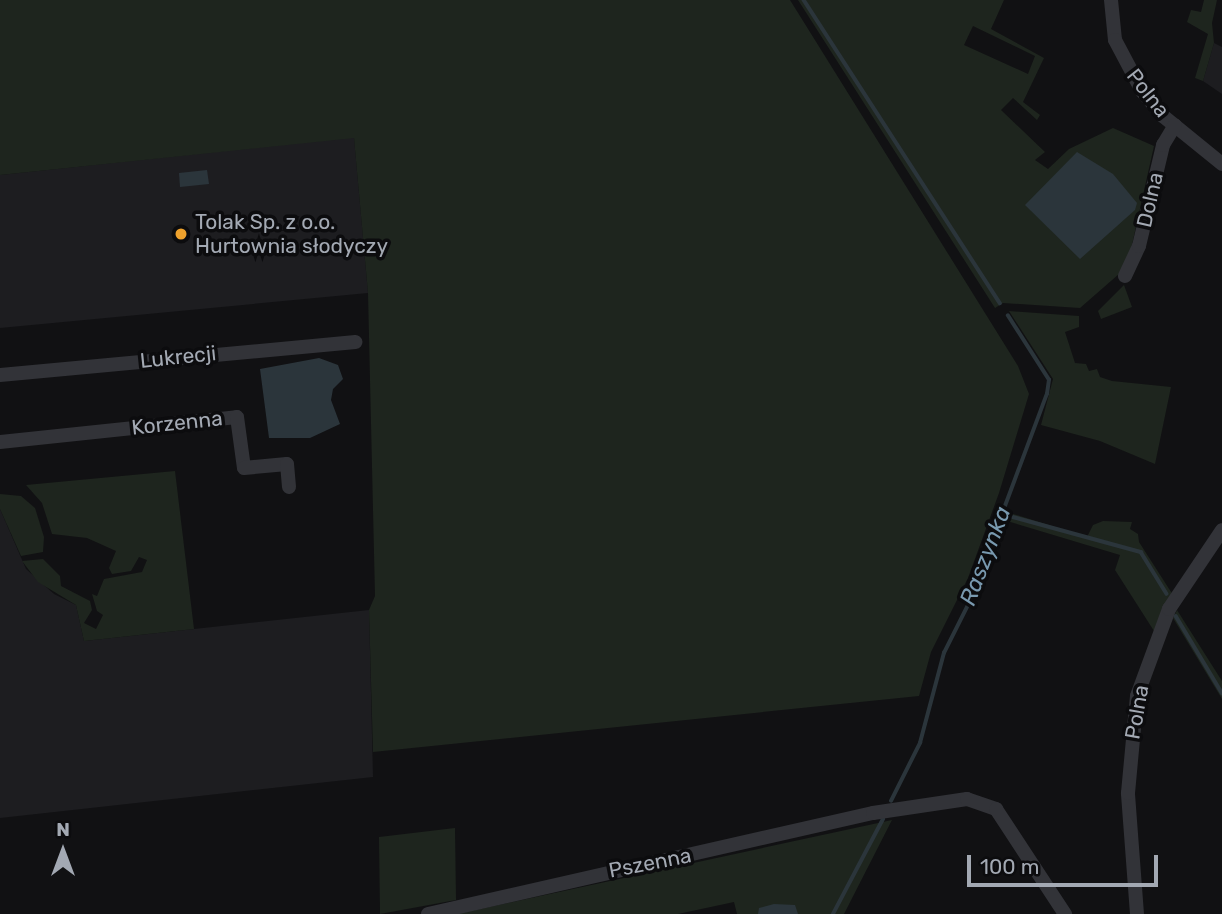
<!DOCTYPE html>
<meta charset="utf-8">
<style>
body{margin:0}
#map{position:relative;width:1222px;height:914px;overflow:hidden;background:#111113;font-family:Rubik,sans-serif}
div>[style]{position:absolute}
.built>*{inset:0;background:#1d1d20}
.green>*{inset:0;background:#1e251e}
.water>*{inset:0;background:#2b353b}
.stream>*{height:3.5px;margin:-1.75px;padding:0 1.75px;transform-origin:1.75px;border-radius:1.75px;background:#2b353b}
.street>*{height:14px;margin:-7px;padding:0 7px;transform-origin:7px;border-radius:7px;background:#323338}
.dots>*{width:19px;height:19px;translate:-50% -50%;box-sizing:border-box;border:4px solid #0c0c0e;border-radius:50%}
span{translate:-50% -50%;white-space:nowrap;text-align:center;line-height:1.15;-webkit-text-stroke:7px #0c0c0e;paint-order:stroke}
.street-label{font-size:21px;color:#a3a9b3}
.poi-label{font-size:21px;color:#a3a9b3}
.left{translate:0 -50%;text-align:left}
.water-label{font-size:23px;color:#7999af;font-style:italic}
.north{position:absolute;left:28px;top:816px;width:70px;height:70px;-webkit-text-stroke:5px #0c0c0e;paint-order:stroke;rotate:0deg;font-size:19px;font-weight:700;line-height:28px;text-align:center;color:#a3a9b3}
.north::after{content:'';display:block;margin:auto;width:24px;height:32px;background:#a3a9b3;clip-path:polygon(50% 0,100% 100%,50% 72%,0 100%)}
.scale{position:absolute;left:967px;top:855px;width:191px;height:32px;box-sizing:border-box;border:4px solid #a3a9b3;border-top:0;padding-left:9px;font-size:21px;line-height:24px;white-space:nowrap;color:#a3a9b3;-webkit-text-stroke:5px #0c0c0e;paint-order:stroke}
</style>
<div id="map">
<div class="built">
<i style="clip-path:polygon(1214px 43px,1222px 47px,1222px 94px,1203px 81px)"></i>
<i style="clip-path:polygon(354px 137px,368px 293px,0 328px,0 175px)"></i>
<i style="clip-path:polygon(0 509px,26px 569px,54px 594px,76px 605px,84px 641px,369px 610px,373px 777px,0 818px)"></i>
</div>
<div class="green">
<i style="clip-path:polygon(0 0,790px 0,1018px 366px,1029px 394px,999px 493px,968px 578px,931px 652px,919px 696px,373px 752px,369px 610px,375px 596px,368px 293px,354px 138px,0 175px)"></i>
<i style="clip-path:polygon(evenodd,798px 0,1004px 0,991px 29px,1044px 58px,1023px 102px,1040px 115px,1037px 120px,1013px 98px,1001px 110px,1045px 152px,1035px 160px,1048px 169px,1069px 149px,1113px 128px,1154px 146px,1127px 267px,1080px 308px,1003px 303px,995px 308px,798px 0,973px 26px,1035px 56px,1028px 74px,964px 45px,973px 26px)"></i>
<i style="clip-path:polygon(1204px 0,1217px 0,1212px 23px,1214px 43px,1203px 81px,1195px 78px,1208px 34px,1187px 22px,1191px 10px,1201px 12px)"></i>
<i style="clip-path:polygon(1124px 285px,1132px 307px,1101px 319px,1098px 311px)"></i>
<i style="clip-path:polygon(1009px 311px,1079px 316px,1079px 327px,1065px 332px,1075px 363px,1086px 364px,1089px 371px,1097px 369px,1100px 377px,1112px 381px,1171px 387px,1155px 464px,1100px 441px,1041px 425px,1053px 379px)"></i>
<i style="clip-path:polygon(175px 471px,194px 629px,84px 641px,76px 605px,38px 582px,22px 561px,43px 559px,60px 576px,61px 586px,90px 601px,92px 610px,84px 623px,96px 629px,103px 615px,97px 611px,92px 594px,97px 596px,104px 579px,142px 572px,147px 560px,139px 557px,131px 571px,112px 574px,109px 568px,116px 551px,87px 538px,52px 534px,42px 503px,26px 485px)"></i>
<i style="clip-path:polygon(0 494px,21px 496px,35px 508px,44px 537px,43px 552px,21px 556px,0 509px)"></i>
<i style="clip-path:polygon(1010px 513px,1087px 537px,1093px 525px,1103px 521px,1132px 522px,1130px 529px,1138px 534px,1139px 542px,1173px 595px,1154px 631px,1115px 570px,1120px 555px,1007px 521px)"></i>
<i style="clip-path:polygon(1177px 610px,1222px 681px,1222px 699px,1173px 618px)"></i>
<i style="clip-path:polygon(892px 820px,844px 914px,737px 914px,734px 902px,678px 914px,457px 914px)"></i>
<i style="clip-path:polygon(455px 828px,456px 900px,380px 914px,379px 837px)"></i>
</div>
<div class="water">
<i style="clip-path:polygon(1077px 152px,1113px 174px,1137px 203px,1135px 210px,1080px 259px,1025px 205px)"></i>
<i style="clip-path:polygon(207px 170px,209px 184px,180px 187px,179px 173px)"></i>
<i style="clip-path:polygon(319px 358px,338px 365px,343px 379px,333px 389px,331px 400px,340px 424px,310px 438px,269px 438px,260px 369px)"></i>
<i style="clip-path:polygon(774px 904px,795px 905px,798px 914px,758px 914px,759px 908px)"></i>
</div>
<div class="stream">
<i style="left:804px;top:0;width:361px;rotate:57.1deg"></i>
<i style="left:1013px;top:517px;width:133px;rotate:15.3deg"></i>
<i style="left:1141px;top:552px;width:49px;rotate:58.2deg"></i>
<i style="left:1176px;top:616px;width:90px;rotate:59.1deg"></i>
<i style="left:891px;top:801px;width:65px;rotate:-63.4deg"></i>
<i style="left:920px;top:743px;width:93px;rotate:-75.1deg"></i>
<i style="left:944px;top:653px;width:54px;rotate:-63.4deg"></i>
<i style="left:968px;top:605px;width:225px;rotate:-69.5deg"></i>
<i style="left:1047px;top:394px;width:14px;rotate:-82deg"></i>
<i style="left:1049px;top:380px;width:76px;rotate:-122.6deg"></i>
<i style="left:833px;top:914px;width:107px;rotate:-62.2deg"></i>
</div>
<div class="street">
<i style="left:1111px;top:0;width:40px;rotate:84.3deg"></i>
<i style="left:1115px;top:40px;width:58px;rotate:62.1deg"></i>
<i style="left:1142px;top:91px;width:33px;rotate:50deg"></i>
<i style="left:1163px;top:116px;width:76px;rotate:39.1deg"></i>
<i style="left:1125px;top:276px;width:33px;rotate:-65deg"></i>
<i style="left:1139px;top:246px;width:104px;rotate:-76.6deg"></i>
<i style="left:1163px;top:145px;width:23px;rotate:-59deg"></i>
<i style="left:0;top:375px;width:357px;rotate:-5.3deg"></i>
<i style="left:0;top:442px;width:238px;rotate:-6deg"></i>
<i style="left:237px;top:417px;width:51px;rotate:82.2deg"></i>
<i style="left:244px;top:468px;width:43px;rotate:-5.3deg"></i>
<i style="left:287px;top:464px;width:23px;rotate:85deg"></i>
<i style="left:428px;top:914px;width:456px;rotate:-12.8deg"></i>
<i style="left:873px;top:813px;width:95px;rotate:-8.5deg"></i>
<i style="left:967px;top:799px;width:31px;rotate:19deg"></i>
<i style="left:996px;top:809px;width:126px;rotate:56.7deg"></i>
<i style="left:1137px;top:914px;width:121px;rotate:-94.3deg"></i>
<i style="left:1128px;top:793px;width:97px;rotate:-84.7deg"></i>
<i style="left:1137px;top:696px;width:93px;rotate:-69.8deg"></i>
<i style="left:1169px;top:609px;width:95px;rotate:-56.1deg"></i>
</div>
<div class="dots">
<i style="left:181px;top:234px;background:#efa22d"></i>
</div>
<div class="street-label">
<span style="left:1148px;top:93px;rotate:52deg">Polna</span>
<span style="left:1150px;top:200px;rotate:-77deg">Dolna</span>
<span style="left:178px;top:357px;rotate:-6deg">Lukrecji</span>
<span style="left:177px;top:423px;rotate:-6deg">Korzenna</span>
<span style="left:1137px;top:712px;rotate:-80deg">Polna</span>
<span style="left:650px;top:863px;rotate:-11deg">Pszenna</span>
</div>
<div class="poi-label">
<span class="left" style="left:195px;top:234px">Tolak Sp. z o.o.<br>Hurtownia słodyczy</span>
</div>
<div class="water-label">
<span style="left:985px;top:556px;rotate:-69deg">Raszynka</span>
</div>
<div class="north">N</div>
<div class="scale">100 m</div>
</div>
